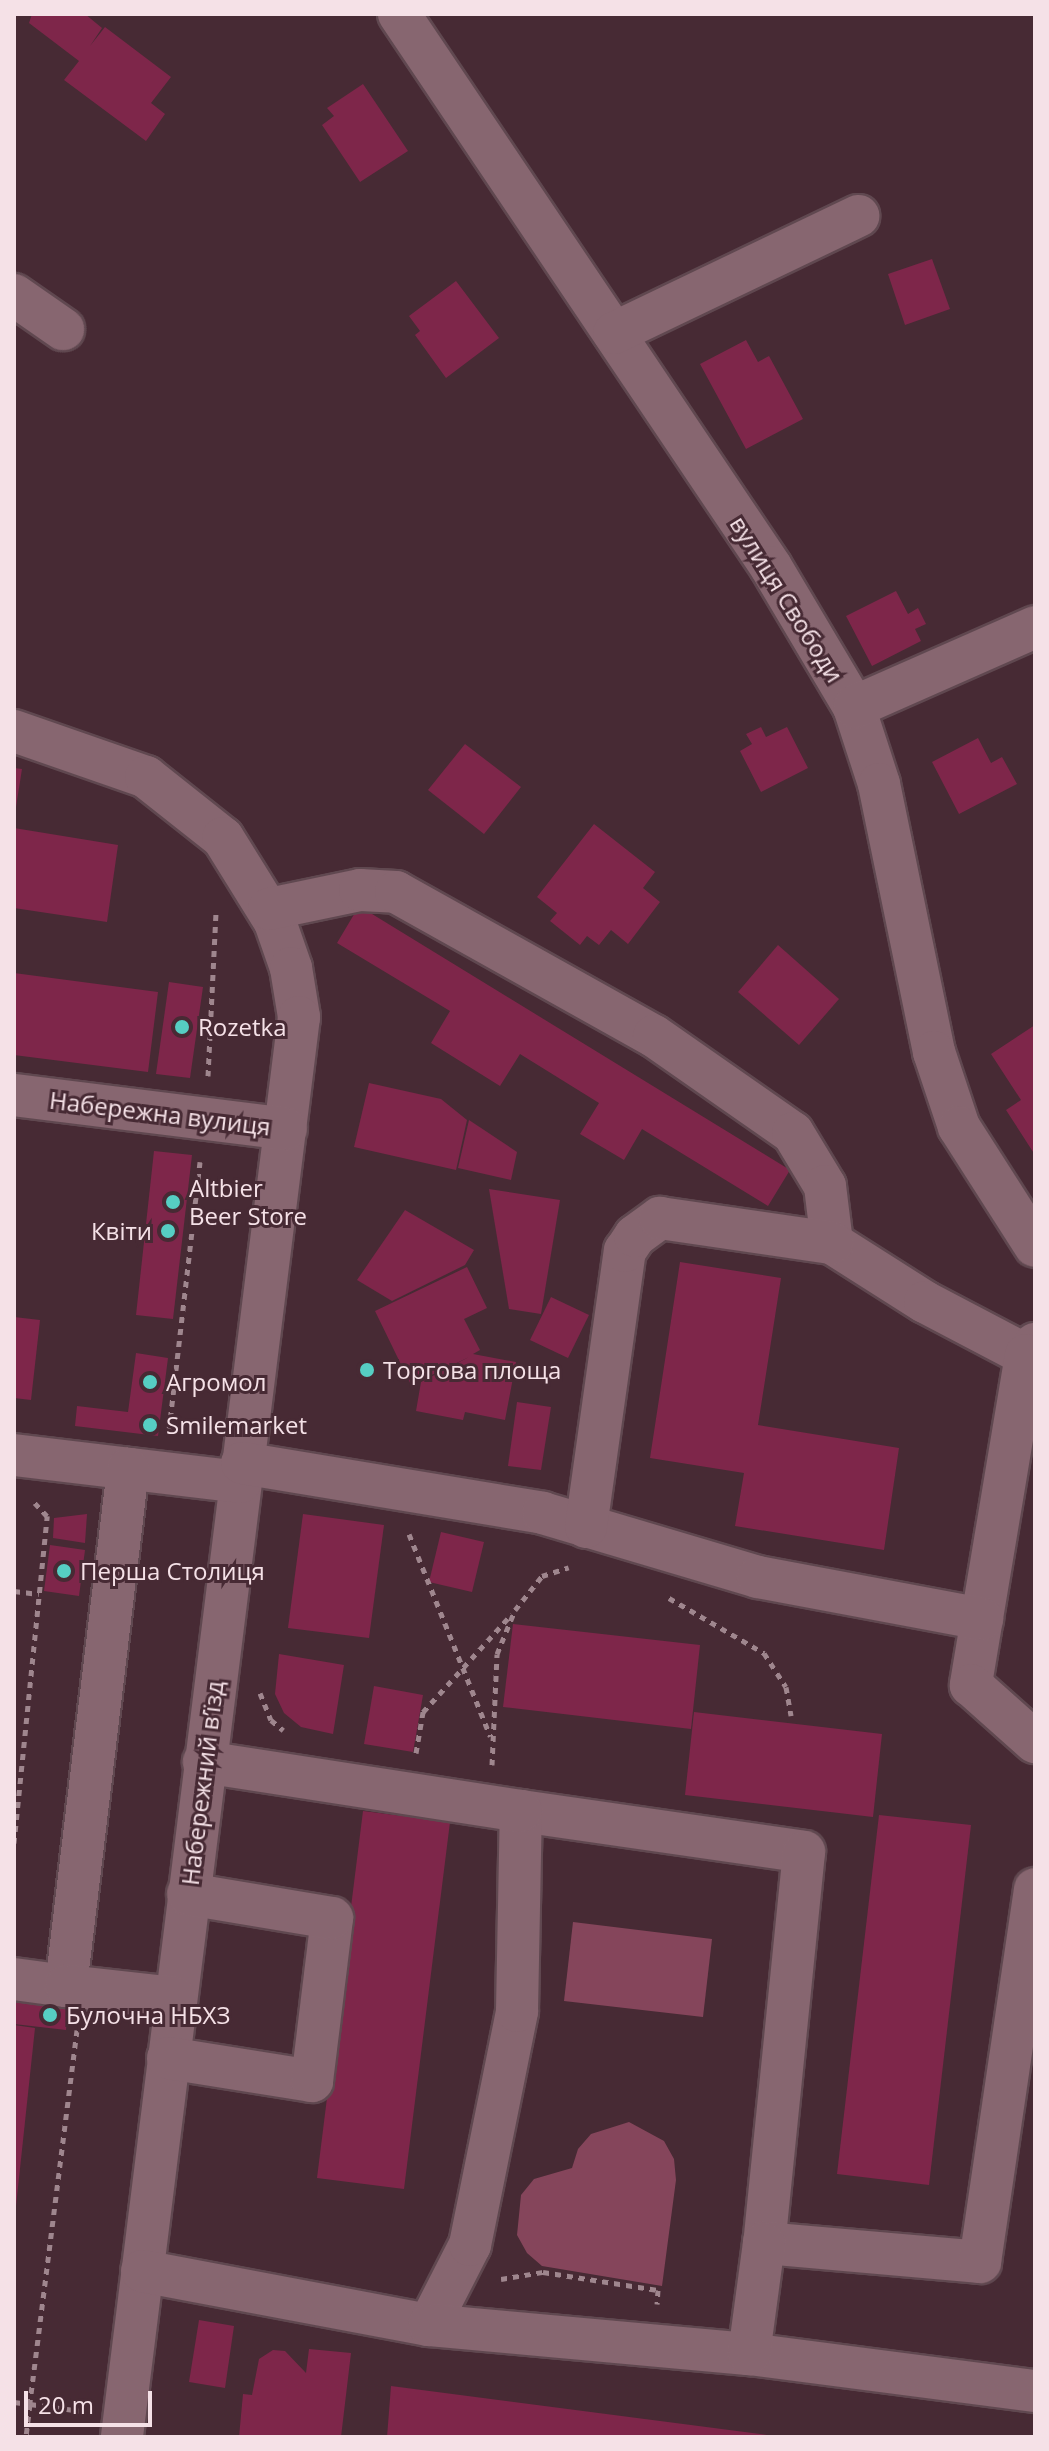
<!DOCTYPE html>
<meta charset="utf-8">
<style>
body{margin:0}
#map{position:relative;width:1049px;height:2451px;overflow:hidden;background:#472a34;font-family:"Open Sans",sans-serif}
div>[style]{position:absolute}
.green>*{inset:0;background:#85455b}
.building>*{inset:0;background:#7e264a}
.path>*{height:5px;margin-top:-2.5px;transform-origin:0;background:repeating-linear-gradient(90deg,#9f868e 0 6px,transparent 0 12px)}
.roads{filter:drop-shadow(2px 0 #604850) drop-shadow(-2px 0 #604850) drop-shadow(0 2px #604850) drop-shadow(0 -2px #604850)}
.minor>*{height:42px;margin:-21px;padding:0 21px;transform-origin:21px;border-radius:21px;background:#876670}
.dots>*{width:22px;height:22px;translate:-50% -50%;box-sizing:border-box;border:4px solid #472a34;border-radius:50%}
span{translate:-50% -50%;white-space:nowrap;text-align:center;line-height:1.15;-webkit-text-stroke:6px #472a34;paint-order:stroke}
.street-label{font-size:24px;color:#f5e1e7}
.poi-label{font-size:24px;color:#f5e1e7}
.left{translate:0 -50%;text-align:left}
.right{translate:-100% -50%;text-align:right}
.frame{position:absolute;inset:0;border:16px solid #f5e1e7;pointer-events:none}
.scale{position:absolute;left:24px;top:2391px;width:128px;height:36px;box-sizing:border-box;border:4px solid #f5e1e7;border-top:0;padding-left:10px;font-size:24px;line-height:28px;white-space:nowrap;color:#f5e1e7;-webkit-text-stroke:6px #472a34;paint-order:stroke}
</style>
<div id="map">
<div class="green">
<i style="clip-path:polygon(573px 1922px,712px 1939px,703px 2017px,564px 2001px)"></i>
<i style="clip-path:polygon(629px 2122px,664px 2141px,674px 2159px,676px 2180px,662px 2286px,542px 2266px,527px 2253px,517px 2235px,521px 2195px,534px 2179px,572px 2168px,578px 2149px,591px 2134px)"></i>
</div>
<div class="building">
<i style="clip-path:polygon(32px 14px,85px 14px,102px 28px,90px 46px,105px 27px,171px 77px,151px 103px,165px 114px,146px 141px,64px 80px,79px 61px,29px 23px)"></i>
<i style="clip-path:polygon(363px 84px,408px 151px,360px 182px,322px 125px,334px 116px,327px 108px)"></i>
<i style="clip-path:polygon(932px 259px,950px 309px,905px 325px,888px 274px)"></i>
<i style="clip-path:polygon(456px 281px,499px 338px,446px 378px,415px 335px,420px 331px,409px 316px)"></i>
<i style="clip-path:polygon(746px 340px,758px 362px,769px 356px,803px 419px,746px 449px,700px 364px)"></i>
<i style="clip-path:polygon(896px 591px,908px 614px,918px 608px,926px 624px,915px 629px,921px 641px,872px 666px,846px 616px)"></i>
<i style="clip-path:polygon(761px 727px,766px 737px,787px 727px,808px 768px,761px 792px,740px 751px,752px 744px,746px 734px)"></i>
<i style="clip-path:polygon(978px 738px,991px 763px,1002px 757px,1017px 784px,959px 814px,932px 762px)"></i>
<i style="clip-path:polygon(465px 744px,521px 787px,484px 834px,428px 790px)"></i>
<i style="clip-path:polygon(14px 768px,22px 769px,16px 807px,14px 807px)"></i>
<i style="clip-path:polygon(594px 824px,655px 872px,643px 888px,660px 902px,628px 944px,611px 930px,599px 945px,587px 936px,580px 945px,550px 921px,557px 913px,537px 897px)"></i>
<i style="clip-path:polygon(14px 828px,118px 845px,107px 922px,14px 908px)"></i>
<i style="clip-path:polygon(359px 906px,790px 1170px,768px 1206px,642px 1129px,624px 1160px,580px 1134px,599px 1103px,520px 1054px,500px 1086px,431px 1043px,450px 1011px,337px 943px)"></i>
<i style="clip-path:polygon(778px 945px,839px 999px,799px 1045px,738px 992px)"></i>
<i style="clip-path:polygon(14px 973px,158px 992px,148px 1072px,14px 1055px)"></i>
<i style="clip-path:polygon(169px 982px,203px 987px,190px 1078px,156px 1074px)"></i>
<i style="clip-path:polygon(1035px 1025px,1035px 1155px,1006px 1110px,1021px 1100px,991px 1054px)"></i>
<i style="clip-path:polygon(369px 1083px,441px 1099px,467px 1120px,456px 1170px,354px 1147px)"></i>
<i style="clip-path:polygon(469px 1120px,517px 1152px,511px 1180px,458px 1168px)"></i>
<i style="clip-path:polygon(154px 1151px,192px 1155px,173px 1319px,136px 1315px)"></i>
<i style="clip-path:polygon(489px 1189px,560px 1200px,541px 1314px,509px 1309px)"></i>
<i style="clip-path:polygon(405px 1210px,474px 1250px,465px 1265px,392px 1301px,357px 1280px)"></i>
<i style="clip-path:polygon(680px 1262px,781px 1278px,758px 1425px,899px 1448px,884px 1550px,735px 1526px,744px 1473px,650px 1458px)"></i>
<i style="clip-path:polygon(467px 1267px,487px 1308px,464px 1319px,480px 1350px,473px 1354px,516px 1362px,505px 1420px,465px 1412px,463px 1420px,416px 1411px,421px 1382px,469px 1357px,411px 1385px,375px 1311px)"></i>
<i style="clip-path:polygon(551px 1297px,589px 1315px,568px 1358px,530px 1340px)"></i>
<i style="clip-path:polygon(14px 1317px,40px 1320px,31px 1400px,14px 1398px)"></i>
<i style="clip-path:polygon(136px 1353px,168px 1358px,158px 1436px,75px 1426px,77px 1406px,128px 1412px)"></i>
<i style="clip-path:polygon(517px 1402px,551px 1407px,541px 1470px,508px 1466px)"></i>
<i style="clip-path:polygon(87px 1514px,85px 1543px,53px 1538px,54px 1518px)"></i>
<i style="clip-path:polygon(303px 1514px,384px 1525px,369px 1638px,288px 1628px)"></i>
<i style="clip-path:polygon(441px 1532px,484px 1542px,472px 1592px,429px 1582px)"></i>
<i style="clip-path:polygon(50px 1545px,85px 1550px,79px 1596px,44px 1591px)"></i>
<i style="clip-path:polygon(513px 1624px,700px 1645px,691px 1729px,503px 1707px)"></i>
<i style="clip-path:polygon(279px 1654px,344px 1665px,333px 1734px,301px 1727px,284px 1713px,275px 1694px)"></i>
<i style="clip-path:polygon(374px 1686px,423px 1695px,413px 1752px,364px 1744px)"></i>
<i style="clip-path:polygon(694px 1712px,882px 1734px,873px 1817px,685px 1795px)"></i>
<i style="clip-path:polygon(363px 1811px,450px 1822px,404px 2189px,317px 2178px)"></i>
<i style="clip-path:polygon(879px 1815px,971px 1825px,929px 2185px,837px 2174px)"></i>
<i style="clip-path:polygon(14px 2001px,68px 2007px,66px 2030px,14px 2024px)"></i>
<i style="clip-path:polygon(14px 2025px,35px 2028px,16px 2206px,14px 2206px)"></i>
<i style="clip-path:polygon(199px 2320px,234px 2326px,225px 2388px,189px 2382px)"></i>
<i style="clip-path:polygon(309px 2349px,351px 2353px,341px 2437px,239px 2437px,243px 2394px,252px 2395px,259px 2359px,273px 2350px,285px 2351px,306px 2373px)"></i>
<i style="clip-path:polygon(391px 2386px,767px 2435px,767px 2437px,387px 2437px)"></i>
</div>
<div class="path">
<i style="left:208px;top:1076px;width:166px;rotate:-87.2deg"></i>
<i style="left:169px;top:1430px;width:270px;rotate:-83.4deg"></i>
<i style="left:409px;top:1534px;width:218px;rotate:68.1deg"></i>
<i style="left:14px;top:1591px;width:25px;rotate:7deg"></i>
<i style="left:669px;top:1598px;width:110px;rotate:30.1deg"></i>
<i style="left:764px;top:1653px;width:40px;rotate:57.1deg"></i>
<i style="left:786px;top:1687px;width:29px;rotate:80deg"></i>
<i style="left:260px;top:1693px;width:29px;rotate:68deg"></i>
<i style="left:271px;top:1720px;width:16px;rotate:40deg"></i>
<i style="left:416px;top:1753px;width:42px;rotate:-80.3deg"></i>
<i style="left:423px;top:1712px;width:132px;rotate:-47.8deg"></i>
<i style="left:492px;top:1765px;width:111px;rotate:-87.4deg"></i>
<i style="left:497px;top:1654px;width:48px;rotate:-67.8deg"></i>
<i style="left:515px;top:1610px;width:43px;rotate:-51.5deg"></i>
<i style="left:542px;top:1576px;width:28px;rotate:-18deg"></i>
<i style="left:14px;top:1843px;width:329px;rotate:-84.2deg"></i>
<i style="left:47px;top:1516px;width:18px;rotate:-133deg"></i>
<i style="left:77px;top:2030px;width:377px;rotate:97.2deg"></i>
<i style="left:30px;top:2404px;width:52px;rotate:7.7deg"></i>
<i style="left:501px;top:2279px;width:43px;rotate:-9.5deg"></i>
<i style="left:543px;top:2272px;width:116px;rotate:8.9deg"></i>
<i style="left:658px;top:2290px;width:14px;rotate:94deg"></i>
<i style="left:14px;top:2402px;width:16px;rotate:7deg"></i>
<i style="left:30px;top:2404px;width:33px;rotate:97deg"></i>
</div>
<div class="roads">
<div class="minor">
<i style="left:399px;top:14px;width:666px;rotate:56.07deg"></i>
<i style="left:771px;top:567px;width:163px;rotate:59.3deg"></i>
<i style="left:854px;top:707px;width:81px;rotate:72deg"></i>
<i style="left:879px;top:784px;width:274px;rotate:78.4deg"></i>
<i style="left:934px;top:1052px;width:79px;rotate:71.6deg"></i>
<i style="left:959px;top:1127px;width:141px;rotate:57.4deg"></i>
<i style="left:14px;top:295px;width:60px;rotate:34.8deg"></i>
<i style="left:614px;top:333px;width:271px;rotate:-25.6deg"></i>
<i style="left:854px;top:707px;width:198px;rotate:-23.8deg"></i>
<i style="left:14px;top:731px;width:140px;rotate:19.2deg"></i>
<i style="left:146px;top:777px;width:98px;rotate:38.4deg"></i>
<i style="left:223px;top:838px;width:99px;rotate:58.2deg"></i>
<i style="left:275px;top:922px;width:49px;rotate:70.8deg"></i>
<i style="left:291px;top:968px;width:50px;rotate:80.7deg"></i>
<i style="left:299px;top:1017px;width:1431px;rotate:97.11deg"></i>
<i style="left:269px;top:909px;width:93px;rotate:-11.8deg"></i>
<i style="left:360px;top:890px;width:36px;rotate:3deg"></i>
<i style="left:396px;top:892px;width:295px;rotate:29.2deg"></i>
<i style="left:654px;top:1036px;width:169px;rotate:34.9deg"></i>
<i style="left:793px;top:1133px;width:62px;rotate:58.9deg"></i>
<i style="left:825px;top:1186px;width:57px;rotate:83deg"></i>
<i style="left:832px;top:1243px;width:110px;rotate:32.4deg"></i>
<i style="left:925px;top:1302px;width:114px;rotate:27.7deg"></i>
<i style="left:14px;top:1095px;width:274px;rotate:7.1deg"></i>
<i style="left:1035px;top:1344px;width:14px;rotate:129deg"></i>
<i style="left:1026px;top:1355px;width:335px;rotate:99.5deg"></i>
<i style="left:971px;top:1685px;width:86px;rotate:41.7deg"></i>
<i style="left:14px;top:1455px;width:228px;rotate:6.8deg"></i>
<i style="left:242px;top:1463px;width:305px;rotate:9.4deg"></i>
<i style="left:543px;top:1513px;width:224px;rotate:16.6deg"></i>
<i style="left:758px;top:1577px;width:228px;rotate:10.6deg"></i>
<i style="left:586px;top:1527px;width:279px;rotate:-82deg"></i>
<i style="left:625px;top:1251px;width:18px;rotate:-56deg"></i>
<i style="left:635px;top:1236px;width:31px;rotate:-36deg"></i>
<i style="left:660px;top:1218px;width:174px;rotate:8.3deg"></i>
<i style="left:521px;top:1811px;width:286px;rotate:8.2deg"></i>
<i style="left:804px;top:1852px;width:393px;rotate:95.8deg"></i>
<i style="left:764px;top:2243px;width:217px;rotate:5deg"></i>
<i style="left:980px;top:2262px;width:377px;rotate:-81.6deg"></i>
<i style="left:14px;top:1979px;width:52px;rotate:7.7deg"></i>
<i style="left:66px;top:1986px;width:521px;rotate:-83.16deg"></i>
<i style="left:66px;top:1986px;width:110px;rotate:6.3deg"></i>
<i style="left:168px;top:2058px;width:146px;rotate:9.1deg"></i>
<i style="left:312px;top:2081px;width:164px;rotate:-83deg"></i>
<i style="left:332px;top:1918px;width:146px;rotate:-170.5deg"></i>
<i style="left:142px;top:2271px;width:292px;rotate:10.7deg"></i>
<i style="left:429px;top:2325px;width:90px;rotate:-62.9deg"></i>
<i style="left:470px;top:2245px;width:239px;rotate:-78.6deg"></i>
<i style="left:517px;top:2011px;width:200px;rotate:-88.9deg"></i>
<i style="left:521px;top:1811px;width:321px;rotate:-171.2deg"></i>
<i style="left:429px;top:2325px;width:321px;rotate:5.2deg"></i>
<i style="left:749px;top:2354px;width:288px;rotate:7.4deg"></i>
<i style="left:749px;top:2354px;width:112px;rotate:-82.3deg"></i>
</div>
</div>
<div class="dots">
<i style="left:182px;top:1027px;background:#56cec3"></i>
<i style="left:173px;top:1202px;background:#56cec3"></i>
<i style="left:168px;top:1231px;background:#56cec3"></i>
<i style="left:367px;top:1370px;background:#56cec3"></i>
<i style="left:150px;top:1382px;background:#56cec3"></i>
<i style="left:150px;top:1425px;background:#56cec3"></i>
<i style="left:64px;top:1571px;background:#56cec3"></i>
<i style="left:50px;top:2015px;background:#56cec3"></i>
</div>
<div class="street-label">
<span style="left:787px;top:599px;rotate:58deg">вулиця Свободи</span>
<span style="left:160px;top:1113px;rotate:7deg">Набережна вулиця</span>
<span style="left:202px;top:1783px;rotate:-83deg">Набережний в’їзд</span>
</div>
<div class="poi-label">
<span class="left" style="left:198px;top:1027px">Rozetka</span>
<span class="left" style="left:189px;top:1202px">Altbier<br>Beer Store</span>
<span class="right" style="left:152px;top:1231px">Квіти</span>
<span class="left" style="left:383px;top:1370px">Торгова площа</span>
<span class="left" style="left:166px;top:1382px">Агромол</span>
<span class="left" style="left:166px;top:1425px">Smilemarket</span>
<span class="left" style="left:80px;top:1571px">Перша Столиця</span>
<span class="left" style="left:66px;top:2015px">Булочна НБХЗ</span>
</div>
<div class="frame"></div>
<div class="scale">20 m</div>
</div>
